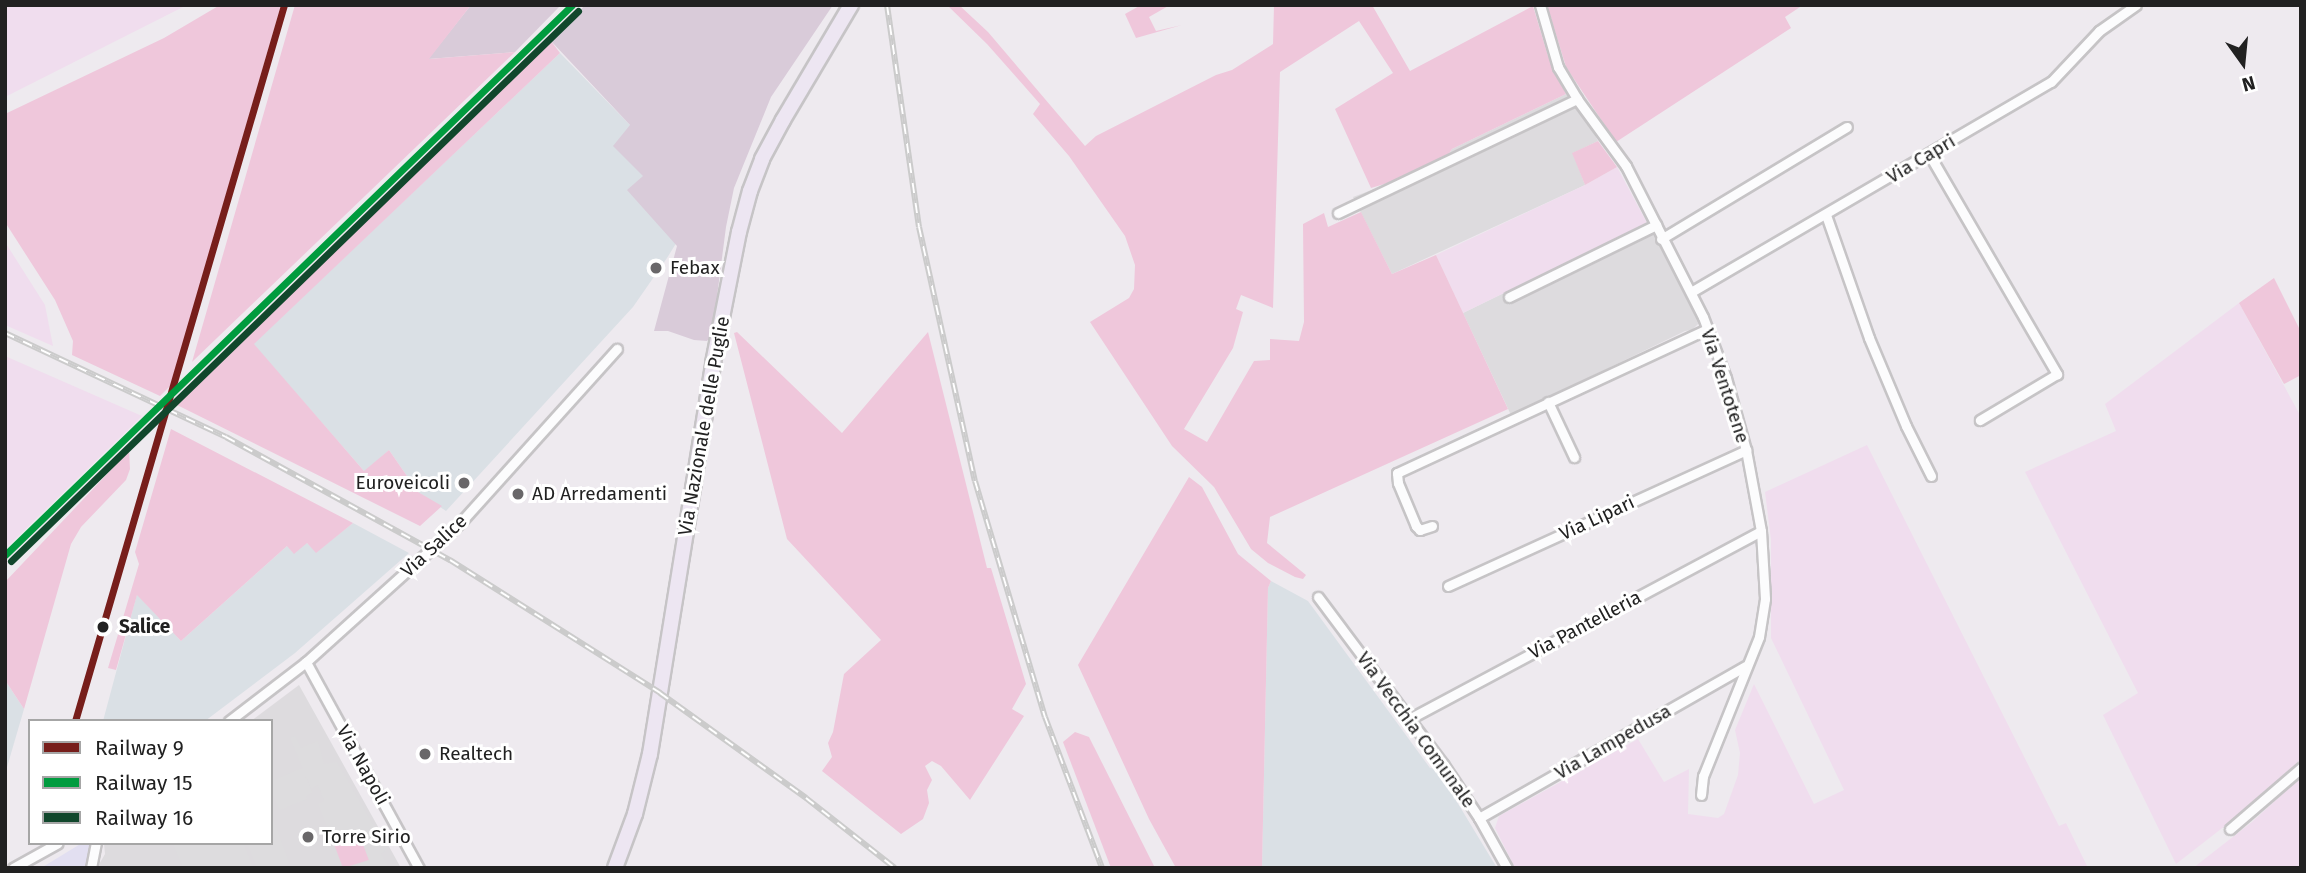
<!DOCTYPE html>
<style>
body{margin:0}
#map{position:relative;width:2306px;height:873px;overflow:hidden;background:#eeeaef;font-family:"Fira Sans",sans-serif}
div>[style]{position:absolute}
.residential>*{inset:0;background:#dddbde}
.commercial>*{inset:0;background:#e2dff1}
.industrial>*{inset:0;background:#dae0e5}
.construction>*{inset:0;background:#d9cbd9}
.farmland>*{inset:0;background:#f0ddee}
.grass>*{inset:0;background:#efc7db}
.parking>*{inset:0;background:#dddcde}
.roads{filter:drop-shadow(2px 0 #c6c4c6) drop-shadow(-2px 0 #c6c4c6) drop-shadow(0 2px #c6c4c6) drop-shadow(0 -2px #c6c4c6)}
.minor>*{height:9px;margin:-4.5px;padding:0 4.5px;transform-origin:4.5px;border-radius:4.5px;background:#fcfcfd}
.primary>*{height:14px;margin:-7px;padding:0 7px;transform-origin:7px;border-radius:7px;background:#ede6f2}
.rail>*{height:6px;margin-top:-3px;transform-origin:0;background:repeating-linear-gradient(90deg,#fff 0 10px,#cbcbcb 0 20px);box-sizing:border-box;border-block:2px solid #cbcbcb}
.rail-1>*{height:7px;margin:-3.5px;padding:0 3.5px;transform-origin:3.5px;border-radius:3.5px;background:#771e1b}
.rail-2>*{height:7px;margin:-3.5px;padding:0 3.5px;transform-origin:3.5px;border-radius:3.5px;background:#009b3e}
.rail-3>*{height:7px;margin:-3.5px;padding:0 3.5px;transform-origin:3.5px;border-radius:3.5px;background:#11472c}
.dots>*{width:19px;height:19px;translate:-50% -50%;box-sizing:border-box;border:4px solid #fff;border-radius:50%}
span{translate:-50% -50%;white-space:nowrap;text-align:center;line-height:1.15;-webkit-text-stroke:6px #fff;paint-order:stroke}
.street-label{font-size:19px;color:#212121}
.poi-label{font-size:19px;color:#212121}
.left{translate:0 -50%;text-align:left}
.right{translate:-100% -50%;text-align:right}
.stop-label{font-size:19px;color:#212121;font-weight:700}
.frame{position:absolute;inset:0;border:7px solid #212121;pointer-events:none}
.legend{position:absolute;left:28px;top:719px;width:245px;height:126px;box-sizing:border-box;background:#fff;border:2px solid #a6a6a6;margin:0;padding:9px 12px;list-style:none;font-size:21px;color:#212121}
.legend li{display:flex;align-items:center;gap:14px;height:35px}
.legend b{width:35px;border:2px solid #a6a6a6}
.north{position:absolute;left:2208px;top:28px;width:70px;height:70px;-webkit-text-stroke:5px #fff;paint-order:stroke;rotate:165deg;font-size:19px;font-weight:700;line-height:28px;text-align:center;color:#212121}
.north::after{content:'';display:block;margin:auto;width:24px;height:32px;background:#212121;clip-path:polygon(50% 0,100% 100%,50% 72%,0 100%)}
</style>
<div id="map">
<div class="residential">
<i style="clip-path:polygon(1566px 94px,1584px 115px,1598px 141px,1573px 153px,1585px 185px,1392px 274px,1353px 197px,1401px 179px,1448px 155px,1452px 149px)"></i>
<i style="clip-path:polygon(1651px 221px,1699px 323px,1692px 330px,1685px 331px,1511px 415px,1463px 313px)"></i>
<i style="clip-path:polygon(299px 685px,401px 868px,97px 868px,105px 854px,104px 843px,271px 843px,271px 721px,251px 721px)"></i>
</div>
<div class="commercial">
<i style="clip-path:polygon(82px 843px,93px 843px,87px 868px,41px 868px)"></i>
</div>
<div class="industrial">
<i style="clip-path:polygon(560px 53px,630px 125px,706px 195px,667px 258px,633px 307px,446px 511px,418px 492px,389px 450px,365px 472px,253px 344px)"></i>
<i style="clip-path:polygon(353px 523px,409px 553px,295px 653px,205px 721px,103px 721px,137px 594px,181px 641px,287px 546px,307px 543px,316px 552px)"></i>
<i style="clip-path:polygon(1271px 581px,1308px 601px,1430px 768px,1437px 769px,1497px 868px,1262px 868px,1268px 588px)"></i>
<i style="clip-path:polygon(5px 680px,24px 709px,5px 774px)"></i>
</div>
<div class="construction">
<i style="clip-path:polygon(471px 5px,561px 5px,515px 52px,428px 59px)"></i>
<i style="clip-path:polygon(585px 5px,833px 5px,771px 97px,734px 188px,726px 227px,712px 335px,707px 341px,694px 340px,668px 331px,654px 331px,677px 246px,627px 190px,643px 176px,613px 146px,630px 125px,551px 41px)"></i>
</div>
<div class="farmland">
<i style="clip-path:polygon(5px 5px,187px 5px,5px 97px)"></i>
<i style="clip-path:polygon(1617px 167px,1647px 223px,1463px 313px,1436px 255px,1585px 185px)"></i>
<i style="clip-path:polygon(5px 242px,45px 305px,53px 346px,5px 325px)"></i>
<i style="clip-path:polygon(2239px 303px,2301px 417px,2301px 759px,2248px 808px,2176px 864px,2103px 715px,2138px 693px,2025px 472px,2116px 431px,2105px 404px)"></i>
<i style="clip-path:polygon(5px 356px,142px 416px,5px 549px)"></i>
<i style="clip-path:polygon(1867px 445px,2059px 826px,2066px 823px,2088px 868px,1515px 868px,1495px 828px,1499px 816px,1638px 739px,1664px 782px,1689px 769px,1688px 814px,1718px 818px,1724px 814px,1738px 775px,1740px 753px,1735px 730px,1754px 684px,1814px 804px,1844px 790px,1771px 638px,1771px 540px,1765px 492px)"></i>
<i style="clip-path:polygon(2301px 777px,2301px 868px,2193px 868px,2252px 822px)"></i>
</div>
<div class="grass">
<i style="clip-path:polygon(220px 5px,281px 5px,171px 385px,160px 396px,72px 355px,73px 341px,55px 300px,5px 222px,5px 114px,164px 38px)"></i>
<i style="clip-path:polygon(295px 5px,471px 5px,429px 59px,515px 52px,192px 362px)"></i>
<i style="clip-path:polygon(947px 5px,959px 5px,988px 32px,1085px 146px,1096px 136px,1216px 75px,1232px 70px,1273px 44px,1274px 5px,1372px 5px,1410px 71px,1533px 6px,1548px 56px,1566px 94px,1452px 149px,1448px 155px,1401px 179px,1371px 188px,1335px 109px,1393px 73px,1359px 21px,1280px 72px,1273px 308px,1241px 295px,1236px 309px,1243px 312px,1233px 348px,1184px 429px,1207px 442px,1254px 361px,1270px 360px,1270px 339px,1299px 341px,1304px 322px,1303px 224px,1324px 213px,1328px 227px,1361px 212px,1392px 274px,1436px 255px,1508px 409px,1270px 517px,1267px 543px,1306px 575px,1303px 579px,1295px 577px,1268px 563px,1251px 549px,1214px 487px,1172px 446px,1090px 322px,1129px 298px,1134px 289px,1135px 265px,1125px 236px,1069px 156px,1033px 114px,1040px 104px,987px 44px)"></i>
<i style="clip-path:polygon(1141px 5px,1170px 5px,1149px 17px,1156px 31px,1182px 25px,1136px 38px,1125px 14px)"></i>
<i style="clip-path:polygon(1547px 5px,1803px 5px,1785px 17px,1791px 28px,1616px 142px,1566px 67px)"></i>
<i style="clip-path:polygon(551px 41px,560px 53px,254px 344px,364px 471px,389px 450px,418px 492px,442px 506px,420px 526px,175px 404px)"></i>
<i style="clip-path:polygon(1598px 141px,1617px 167px,1585px 185px,1572px 153px)"></i>
<i style="clip-path:polygon(2274px 278px,2301px 332px,2301px 375px,2284px 384px,2239px 303px)"></i>
<i style="clip-path:polygon(737px 332px,842px 433px,928px 332px,987px 568px,991px 568px,1026px 684px,1012px 709px,1024px 716px,970px 800px,941px 766px,932px 761px,925px 766px,932px 780px,927px 790px,929px 803px,923px 819px,901px 834px,822px 771px,832px 757px,828px 743px,833px 732px,844px 674px,881px 640px,787px 539px,734px 333px)"></i>
<i style="clip-path:polygon(171px 429px,353px 523px,316px 553px,307px 543px,294px 554px,287px 546px,181px 641px,137px 595px,116px 670px,108px 668px,139px 564px,135px 552px)"></i>
<i style="clip-path:polygon(129px 451px,130px 469px,126px 480px,81px 527px,71px 544px,24px 709px,5px 680px,5px 582px)"></i>
<i style="clip-path:polygon(1189px 477px,1202px 487px,1238px 554px,1271px 581px,1268px 588px,1262px 868px,1176px 868px,1149px 819px,1078px 665px)"></i>
<i style="clip-path:polygon(1075px 732px,1089px 737px,1155px 868px,1111px 868px,1063px 742px)"></i>
<i style="clip-path:polygon(357px 829px,369px 860px,343px 868px,332px 839px)"></i>
</div>
<div class="parking">
<i style="clip-path:polygon(295px 736px,301px 748px,318px 741px,324px 764px,337px 762px,387px 849px,381px 854px,389px 868px,348px 868px,369px 860px,358px 830px,332px 839px,318px 804px,324px 801px,318px 785px,311px 788px,305px 775px,312px 793px,305px 796px,307px 799px,280px 810px,271px 791px,271px 781px,303px 768px,290px 738px)"></i>
<i style="clip-path:polygon(271px 813px,289px 863px,282px 868px,257px 868px,247px 843px,271px 843px)"></i>
<i style="clip-path:polygon(243px 843px,253px 868px,183px 868px,173px 844px)"></i>
</div>
<div class="roads">
<div class="minor">
<i style="left:1540px;top:5px;width:65px;rotate:73.8deg"></i>
<i style="left:1558px;top:67px;width:37px;rotate:59deg"></i>
<i style="left:1577px;top:99px;width:83px;rotate:53.8deg"></i>
<i style="left:1626px;top:166px;width:169px;rotate:63deg"></i>
<i style="left:1703px;top:317px;width:65px;rotate:69.3deg"></i>
<i style="left:1726px;top:378px;width:75px;rotate:74.5deg"></i>
<i style="left:1746px;top:450px;width:82px;rotate:79.5deg"></i>
<i style="left:1761px;top:531px;width:68px;rotate:86.6deg"></i>
<i style="left:1765px;top:599px;width:38px;rotate:99deg"></i>
<i style="left:1759px;top:637px;width:150px;rotate:111.9deg"></i>
<i style="left:1703px;top:776px;width:19px;rotate:96deg"></i>
<i style="left:1929px;top:154px;width:255px;rotate:59.8deg"></i>
<i style="left:2057px;top:374px;width:90px;rotate:149.1deg"></i>
<i style="left:1338px;top:213px;width:265px;rotate:-25.5deg"></i>
<i style="left:1826px;top:215px;width:130px;rotate:70.7deg"></i>
<i style="left:1869px;top:338px;width:95px;rotate:67.2deg"></i>
<i style="left:1906px;top:426px;width:56px;rotate:63.4deg"></i>
<i style="left:1661px;top:239px;width:217px;rotate:-31.1deg"></i>
<i style="left:1691px;top:292px;width:417px;rotate:-30.3deg"></i>
<i style="left:2051px;top:82px;width:70px;rotate:-46.7deg"></i>
<i style="left:2099px;top:31px;width:45px;rotate:-35.1deg"></i>
<i style="left:1509px;top:297px;width:164px;rotate:-26.1deg"></i>
<i style="left:1548px;top:402px;width:61px;rotate:64.7deg"></i>
<i style="left:1432px;top:526px;width:13px;rotate:162deg"></i>
<i style="left:1420px;top:530px;width:6px;rotate:-135deg"></i>
<i style="left:1416px;top:526px;width:47px;rotate:-112.7deg"></i>
<i style="left:1398px;top:483px;width:10px;rotate:-96deg"></i>
<i style="left:1397px;top:473px;width:342px;rotate:-24.9deg"></i>
<i style="left:1448px;top:586px;width:328px;rotate:-24.5deg"></i>
<i style="left:1318px;top:597px;width:209px;rotate:53.2deg"></i>
<i style="left:1443px;top:764px;width:65px;rotate:56.3deg"></i>
<i style="left:1479px;top:818px;width:57px;rotate:60.8deg"></i>
<i style="left:306px;top:662px;width:235px;rotate:61.3deg"></i>
<i style="left:1409px;top:719px;width:399px;rotate:-28.1deg"></i>
<i style="left:229px;top:721px;width:97px;rotate:-37.5deg"></i>
<i style="left:306px;top:662px;width:209px;rotate:-42.1deg"></i>
<i style="left:461px;top:522px;width:233px;rotate:-48deg"></i>
<i style="left:1479px;top:818px;width:307px;rotate:-29.7deg"></i>
<i style="left:2230px;top:829px;width:94px;rotate:-40.7deg"></i>
<i style="left:13px;top:868px;width:51px;rotate:-29.1deg"></i>
<i style="left:91px;top:868px;width:25px;rotate:-79deg"></i>
</div>
<div class="primary">
<i style="left:615px;top:868px;width:58px;rotate:-69.7deg"></i>
<i style="left:635px;top:814px;width:62px;rotate:-76deg"></i>
<i style="left:650px;top:754px;width:396px;rotate:-80.8deg"></i>
<i style="left:713px;top:363px;width:134px;rotate:-78.8deg"></i>
<i style="left:739px;top:232px;width:42px;rotate:-75deg"></i>
<i style="left:750px;top:191px;width:34px;rotate:-69deg"></i>
<i style="left:762px;top:159px;width:44px;rotate:-61.7deg"></i>
<i style="left:783px;top:120px;width:134px;rotate:-59.4deg"></i>
</div>
</div>
<div class="rail">
<i style="left:887px;top:5px;width:224px;rotate:81.8deg"></i>
<i style="left:919px;top:227px;width:260px;rotate:77.6deg"></i>
<i style="left:975px;top:481px;width:246px;rotate:73.5deg"></i>
<i style="left:1045px;top:717px;width:161px;rotate:69.3deg"></i>
<i style="left:5px;top:333px;width:244px;rotate:25.2deg"></i>
<i style="left:226px;top:437px;width:256px;rotate:28.8deg"></i>
<i style="left:450px;top:560px;width:249px;rotate:32.3deg"></i>
<i style="left:660px;top:693px;width:180px;rotate:35.7deg"></i>
<i style="left:806px;top:798px;width:113px;rotate:38.2deg"></i>
</div>
<div class="rail-1">
<i style="left:75px;top:721px;width:746px;rotate:-73.73deg"></i>
</div>
<div class="rail-2">
<i style="left:5px;top:555px;width:790px;rotate:-44.13deg"></i>
</div>
<div class="rail-3">
<i style="left:11px;top:561px;width:790px;rotate:-44.13deg"></i>
</div>
<div class="dots">
<i style="left:656px;top:268px;background:#696769"></i>
<i style="left:464px;top:483px;background:#696769"></i>
<i style="left:518px;top:494px;background:#696769"></i>
<i style="left:103px;top:627px;background:#212121"></i>
<i style="left:425px;top:754px;background:#696769"></i>
<i style="left:308px;top:837px;background:#696769"></i>
</div>
<div class="street-label">
<span style="left:1921px;top:159px;rotate:-31deg">Via Capri</span>
<span style="left:1725px;top:386px;rotate:72deg">Via Ventotene</span>
<span style="left:704px;top:426px;rotate:-80deg">Via Nazionale delle Puglie</span>
<span style="left:1597px;top:518px;rotate:-25deg">Via Lipari</span>
<span style="left:434px;top:546px;rotate:-43deg">Via Salice</span>
<span style="left:1585px;top:625px;rotate:-28deg">Via Pantelleria</span>
<span style="left:1416px;top:730px;rotate:54deg">Via Vecchia Comunale</span>
<span style="left:1613px;top:742px;rotate:-30deg">Via Lampedusa</span>
<span style="left:363px;top:765px;rotate:61deg">Via Napoli</span>
</div>
<div class="poi-label">
<span class="left" style="left:670px;top:268px">Febax</span>
<span class="right" style="left:450px;top:483px">Euroveicoli</span>
<span class="left" style="left:532px;top:494px">AD Arredamenti</span>
<span class="left" style="left:439px;top:754px">Realtech</span>
<span class="left" style="left:322px;top:837px">Torre Sirio</span>
</div>
<div class="stop-label">
<span class="left" style="left:119px;top:627px">Salice</span>
</div>
<div class="frame"></div>
<ul class="legend">
<li><b style="height:9px;background:#771e1b"></b>Railway 9</li>
<li><b style="height:9px;background:#009b3e"></b>Railway 15</li>
<li><b style="height:9px;background:#11472c"></b>Railway 16</li>
</ul>
<div class="north">N</div>
</div>
